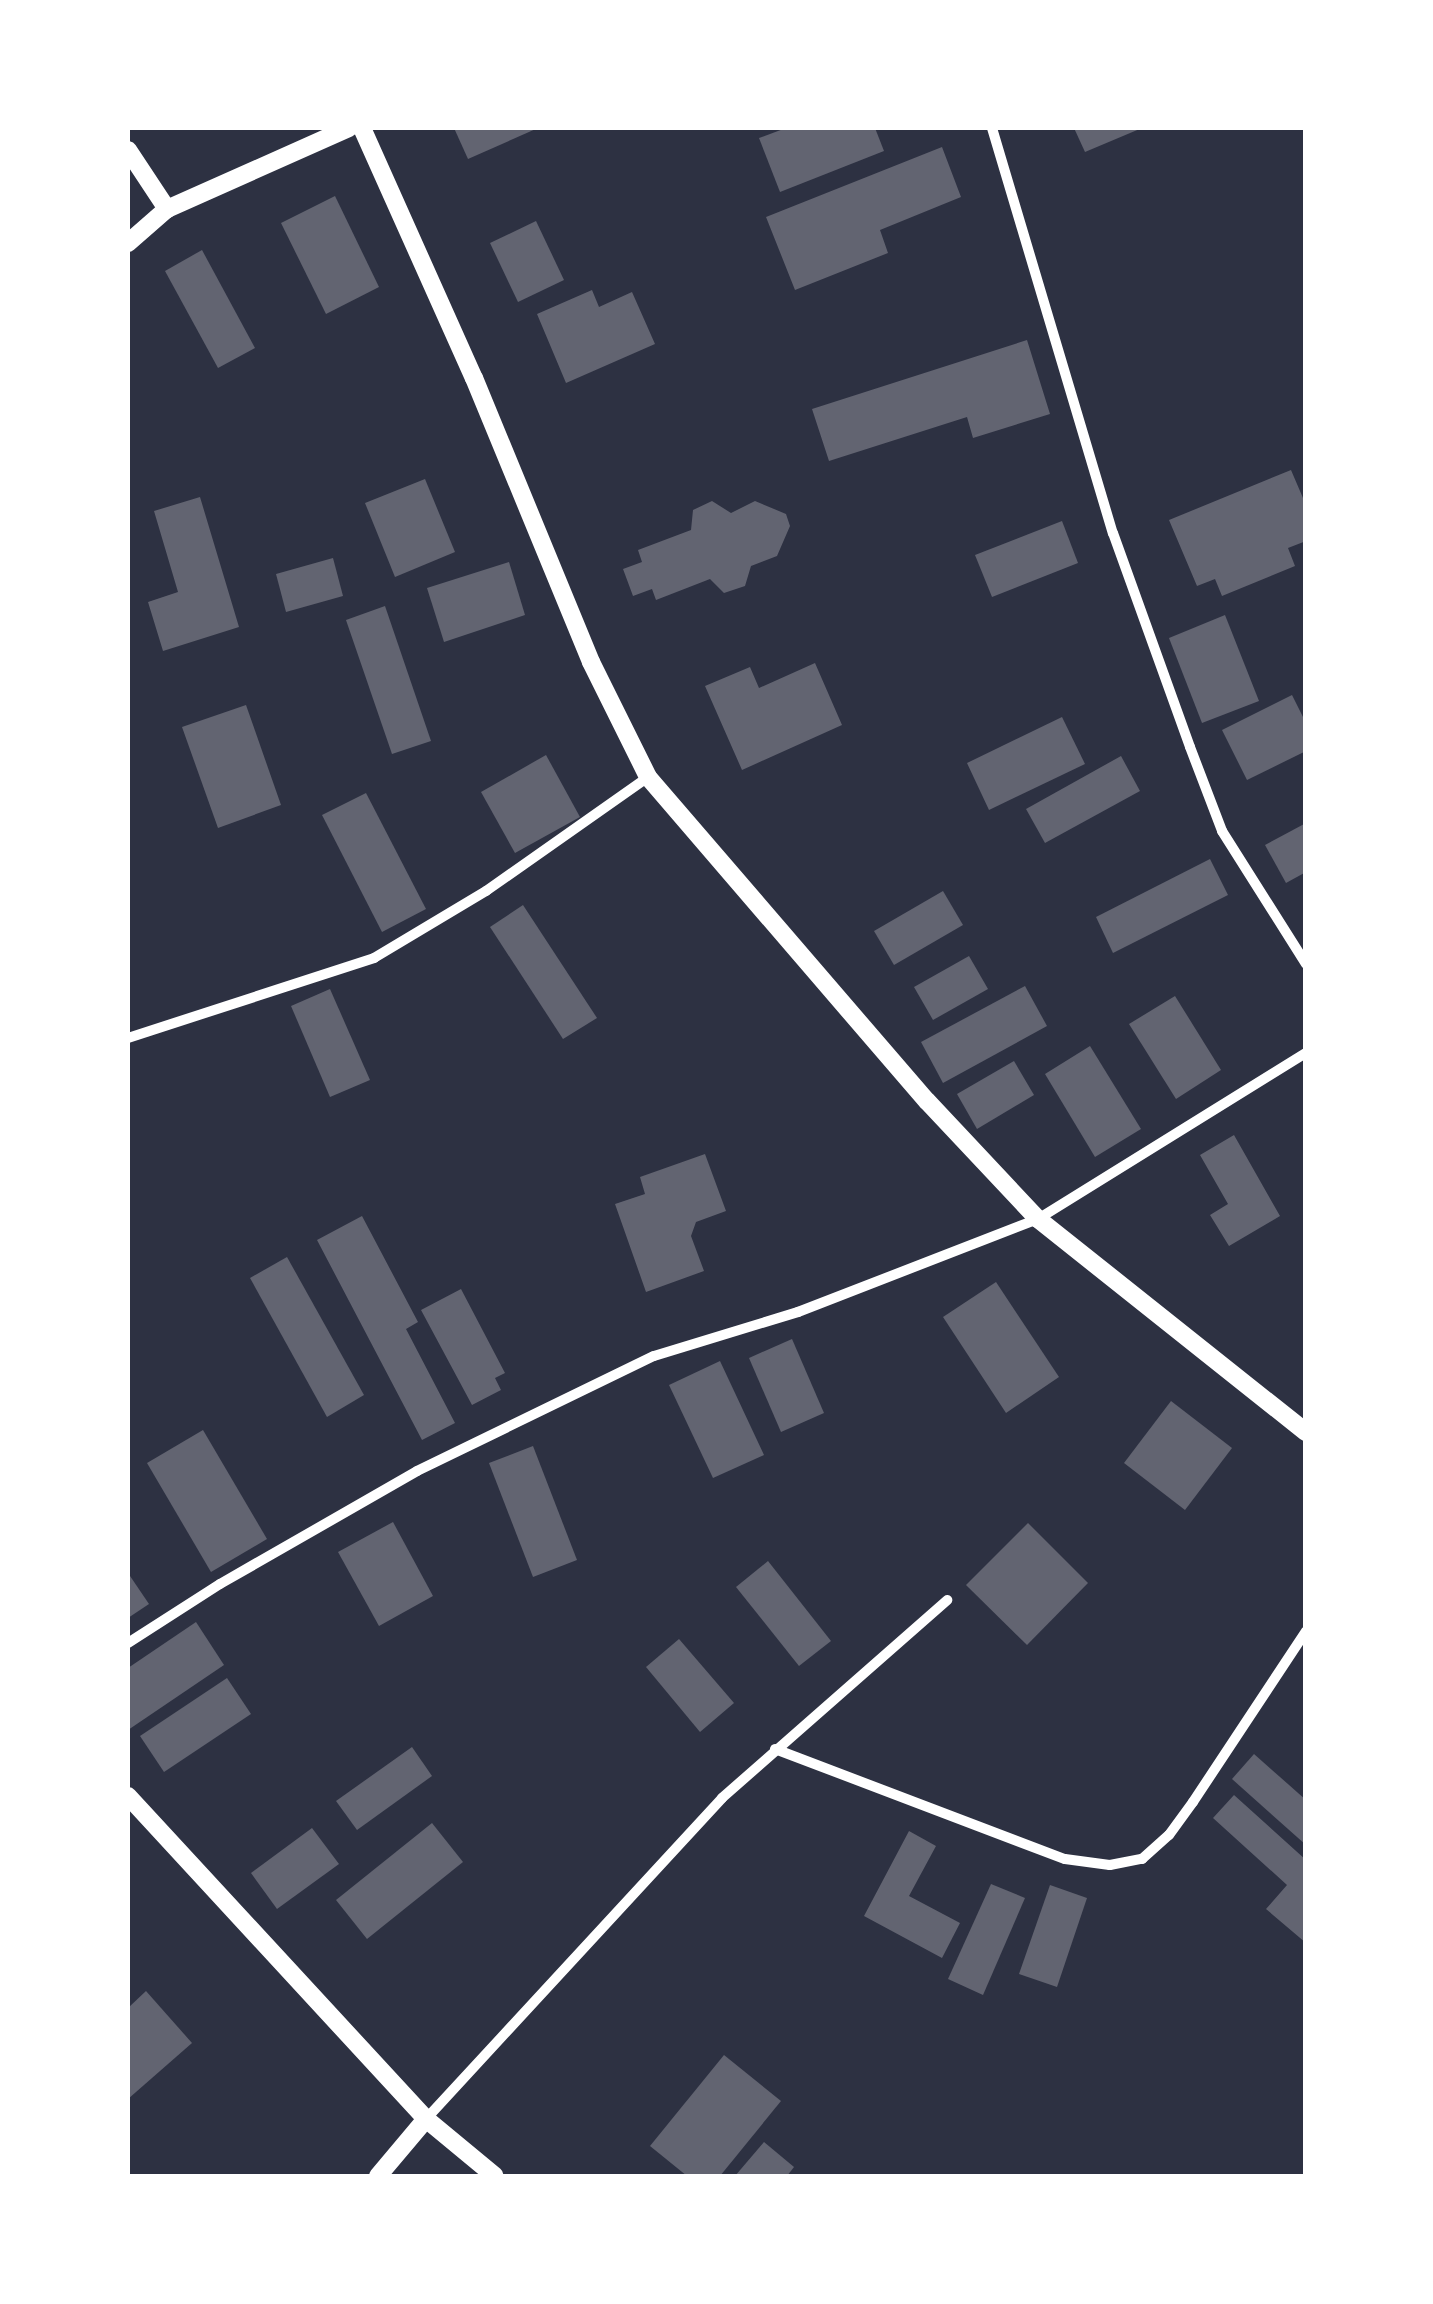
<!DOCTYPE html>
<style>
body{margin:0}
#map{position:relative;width:1433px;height:2304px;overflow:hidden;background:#2d3142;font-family:"Golos Text",sans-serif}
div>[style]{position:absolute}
.building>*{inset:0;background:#626471}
.minor>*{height:10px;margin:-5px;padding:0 5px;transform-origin:5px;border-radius:5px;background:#fff}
.tertiary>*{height:18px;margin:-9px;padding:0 9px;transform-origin:9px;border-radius:9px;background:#fff}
span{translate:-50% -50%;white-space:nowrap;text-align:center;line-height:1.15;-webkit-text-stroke:9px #fff;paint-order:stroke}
.frame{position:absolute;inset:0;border:130px solid #fff;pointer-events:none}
</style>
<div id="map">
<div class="building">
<i style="clip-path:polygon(454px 128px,538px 128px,468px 159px)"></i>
<i style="clip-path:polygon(786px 128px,875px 128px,884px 151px,780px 192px,759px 138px)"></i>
<i style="clip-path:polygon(1074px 128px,1142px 128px,1085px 152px)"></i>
<i style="clip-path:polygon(942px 147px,961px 197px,880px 230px,888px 253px,795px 290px,766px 217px)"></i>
<i style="clip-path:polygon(335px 196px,379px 287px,326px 314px,281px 223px)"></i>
<i style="clip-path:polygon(536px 221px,564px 280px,518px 302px,490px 243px)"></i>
<i style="clip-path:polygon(202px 250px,255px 348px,218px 368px,165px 271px)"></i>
<i style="clip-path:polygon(592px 290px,599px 307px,632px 292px,655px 344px,566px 383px,537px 314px)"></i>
<i style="clip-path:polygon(1027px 340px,1050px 414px,973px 438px,967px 417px,829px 461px,812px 409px)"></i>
<i style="clip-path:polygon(1291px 470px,1306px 505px,1306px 541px,1288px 548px,1295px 566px,1222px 596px,1215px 579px,1197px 586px,1169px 520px)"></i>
<i style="clip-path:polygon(425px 479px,455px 552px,395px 577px,365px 503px)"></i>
<i style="clip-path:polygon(200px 497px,239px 627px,163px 651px,148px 602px,178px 592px,154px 511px)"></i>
<i style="clip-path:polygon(712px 501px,731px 513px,755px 501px,786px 514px,790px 526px,777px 556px,751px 566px,745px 586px,724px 593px,710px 579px,656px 600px,652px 589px,633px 596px,623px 569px,642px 562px,638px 550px,691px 530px,693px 510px)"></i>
<i style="clip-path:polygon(1062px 521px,1078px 563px,992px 597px,975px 555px)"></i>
<i style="clip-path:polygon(333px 558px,343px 596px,286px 612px,276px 574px)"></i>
<i style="clip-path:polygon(509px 562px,525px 615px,444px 642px,427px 588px)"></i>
<i style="clip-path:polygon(385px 606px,431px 741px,392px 754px,346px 620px)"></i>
<i style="clip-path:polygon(1225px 615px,1259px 701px,1202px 723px,1169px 638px)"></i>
<i style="clip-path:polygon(815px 663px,842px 725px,742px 770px,705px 686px,750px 667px,759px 688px)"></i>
<i style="clip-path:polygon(1292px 695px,1306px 723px,1306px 751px,1247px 780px,1222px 730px)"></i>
<i style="clip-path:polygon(246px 705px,281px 805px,218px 828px,182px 727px)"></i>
<i style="clip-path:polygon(1062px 717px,1085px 764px,989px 810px,967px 763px)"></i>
<i style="clip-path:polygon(546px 755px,580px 817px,515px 853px,481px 792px)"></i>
<i style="clip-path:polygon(1121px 756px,1140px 791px,1045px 843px,1026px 809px)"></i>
<i style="clip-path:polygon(366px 793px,426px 909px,382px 932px,322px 815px)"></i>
<i style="clip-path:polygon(1306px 823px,1306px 872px,1286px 883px,1265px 845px)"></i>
<i style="clip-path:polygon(1210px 859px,1228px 895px,1113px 953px,1096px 917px)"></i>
<i style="clip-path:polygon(943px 891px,963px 925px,894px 965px,874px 931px)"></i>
<i style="clip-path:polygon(523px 905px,597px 1018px,563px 1039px,490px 927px)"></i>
<i style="clip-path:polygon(969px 956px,988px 989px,933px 1020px,914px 987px)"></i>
<i style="clip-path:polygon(1025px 986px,1047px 1026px,943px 1083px,921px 1042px)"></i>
<i style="clip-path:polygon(330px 989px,370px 1080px,330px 1097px,291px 1006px)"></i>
<i style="clip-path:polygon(1175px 996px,1221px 1070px,1176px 1099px,1129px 1024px)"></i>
<i style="clip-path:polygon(1090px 1046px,1141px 1129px,1095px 1157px,1045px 1074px)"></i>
<i style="clip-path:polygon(1014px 1061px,1034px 1095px,977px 1129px,957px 1094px)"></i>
<i style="clip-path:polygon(1234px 1135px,1280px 1216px,1229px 1246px,1210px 1215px,1228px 1204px,1200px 1155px)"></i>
<i style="clip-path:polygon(705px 1154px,726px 1211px,696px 1222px,691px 1236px,704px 1271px,646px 1292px,615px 1204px,645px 1194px,640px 1177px)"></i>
<i style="clip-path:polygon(362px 1216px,418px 1322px,406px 1329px,455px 1423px,422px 1440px,317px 1240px)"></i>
<i style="clip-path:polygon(287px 1257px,364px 1395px,327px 1417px,250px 1278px)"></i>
<i style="clip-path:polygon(996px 1282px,1059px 1377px,1006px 1413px,943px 1317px)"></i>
<i style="clip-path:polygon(461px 1289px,505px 1373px,495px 1378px,501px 1390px,472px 1405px,421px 1310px)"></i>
<i style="clip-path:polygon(792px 1339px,824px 1413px,781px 1432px,749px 1358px)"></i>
<i style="clip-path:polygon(720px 1361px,764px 1455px,713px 1478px,669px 1385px)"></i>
<i style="clip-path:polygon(1171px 1401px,1232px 1448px,1185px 1510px,1124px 1463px)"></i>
<i style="clip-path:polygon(203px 1430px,267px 1539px,211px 1572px,147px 1463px)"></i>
<i style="clip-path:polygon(533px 1446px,577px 1560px,533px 1577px,489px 1463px)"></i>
<i style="clip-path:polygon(393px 1522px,433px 1596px,379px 1626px,338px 1552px)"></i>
<i style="clip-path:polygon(1028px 1523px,1088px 1583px,1027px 1645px,966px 1585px)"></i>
<i style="clip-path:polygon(768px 1561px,831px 1641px,799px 1666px,736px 1587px)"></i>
<i style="clip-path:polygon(128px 1573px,149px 1604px,128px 1618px)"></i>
<i style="clip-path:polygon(196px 1622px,224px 1665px,128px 1730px,128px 1668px)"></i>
<i style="clip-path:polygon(679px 1639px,734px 1703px,700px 1732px,646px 1667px)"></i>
<i style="clip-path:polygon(227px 1678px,251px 1714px,164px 1772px,140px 1736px)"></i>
<i style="clip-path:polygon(412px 1747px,432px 1776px,357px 1830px,336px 1801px)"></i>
<i style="clip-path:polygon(1254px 1754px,1306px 1800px,1306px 1845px,1232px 1779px)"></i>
<i style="clip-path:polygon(1234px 1795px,1306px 1860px,1306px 1943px,1266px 1909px,1287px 1885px,1213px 1818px)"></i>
<i style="clip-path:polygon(432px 1823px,463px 1862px,367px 1939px,336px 1900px)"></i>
<i style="clip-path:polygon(312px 1828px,339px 1864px,277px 1909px,251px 1873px)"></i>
<i style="clip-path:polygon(909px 1831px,936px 1846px,909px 1896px,960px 1923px,942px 1958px,864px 1916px)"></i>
<i style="clip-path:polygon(991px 1884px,1025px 1898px,983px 1995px,948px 1979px)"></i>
<i style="clip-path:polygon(1050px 1885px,1087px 1898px,1057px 1987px,1019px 1974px)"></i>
<i style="clip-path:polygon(146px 1991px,192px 2043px,128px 2099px,128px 2008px)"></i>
<i style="clip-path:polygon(724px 2055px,781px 2101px,720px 2176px,687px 2176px,650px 2146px)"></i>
<i style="clip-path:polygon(764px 2142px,794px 2167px,787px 2176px,735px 2176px)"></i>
</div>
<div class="minor">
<i style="left:992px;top:128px;width:423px;rotate:73.4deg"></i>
<i style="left:1113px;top:533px;width:227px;rotate:70.2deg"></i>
<i style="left:1190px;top:747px;width:90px;rotate:69.1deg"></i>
<i style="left:1222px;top:831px;width:157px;rotate:57.7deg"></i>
<i style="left:128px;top:1038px;width:259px;rotate:-18deg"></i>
<i style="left:374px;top:958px;width:131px;rotate:-30.9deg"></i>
<i style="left:486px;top:891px;width:198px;rotate:-35.1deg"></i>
<i style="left:128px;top:1643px;width:109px;rotate:-32.7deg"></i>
<i style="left:220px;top:1584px;width:227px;rotate:-29.8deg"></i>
<i style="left:417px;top:1471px;width:263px;rotate:-25.9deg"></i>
<i style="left:654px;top:1356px;width:151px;rotate:-17deg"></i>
<i style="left:798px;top:1312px;width:257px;rotate:-21.2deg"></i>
<i style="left:1038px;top:1219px;width:315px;rotate:-31.8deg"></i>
<i style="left:775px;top:1749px;width:310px;rotate:20.8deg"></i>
<i style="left:1065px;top:1859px;width:45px;rotate:7.6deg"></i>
<i style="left:1110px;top:1865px;width:33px;rotate:-11deg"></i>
<i style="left:1142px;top:1859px;width:36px;rotate:-42deg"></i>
<i style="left:1169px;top:1835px;width:41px;rotate:-54deg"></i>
<i style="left:1193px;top:1802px;width:205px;rotate:-56.5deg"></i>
<i style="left:426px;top:2119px;width:437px;rotate:-47.3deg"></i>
<i style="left:722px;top:1798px;width:300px;rotate:-41.3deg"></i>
</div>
<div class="tertiary">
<i style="left:362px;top:128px;width:274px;rotate:65.9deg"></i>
<i style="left:474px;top:378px;width:307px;rotate:67.6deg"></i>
<i style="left:591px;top:662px;width:128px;rotate:63.6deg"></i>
<i style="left:648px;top:777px;width:428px;rotate:49.3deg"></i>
<i style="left:927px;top:1101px;width:162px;rotate:46.8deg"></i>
<i style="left:1038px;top:1219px;width:342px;rotate:38.5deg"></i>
<i style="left:128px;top:150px;width:71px;rotate:56.5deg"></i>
<i style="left:128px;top:243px;width:52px;rotate:-41.1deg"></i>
<i style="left:167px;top:209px;width:199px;rotate:-24deg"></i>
<i style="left:128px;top:1796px;width:439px;rotate:47.3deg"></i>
<i style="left:426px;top:2119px;width:89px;rotate:39.6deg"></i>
<i style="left:378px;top:2176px;width:75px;rotate:-49.9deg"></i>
</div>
<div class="frame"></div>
</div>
